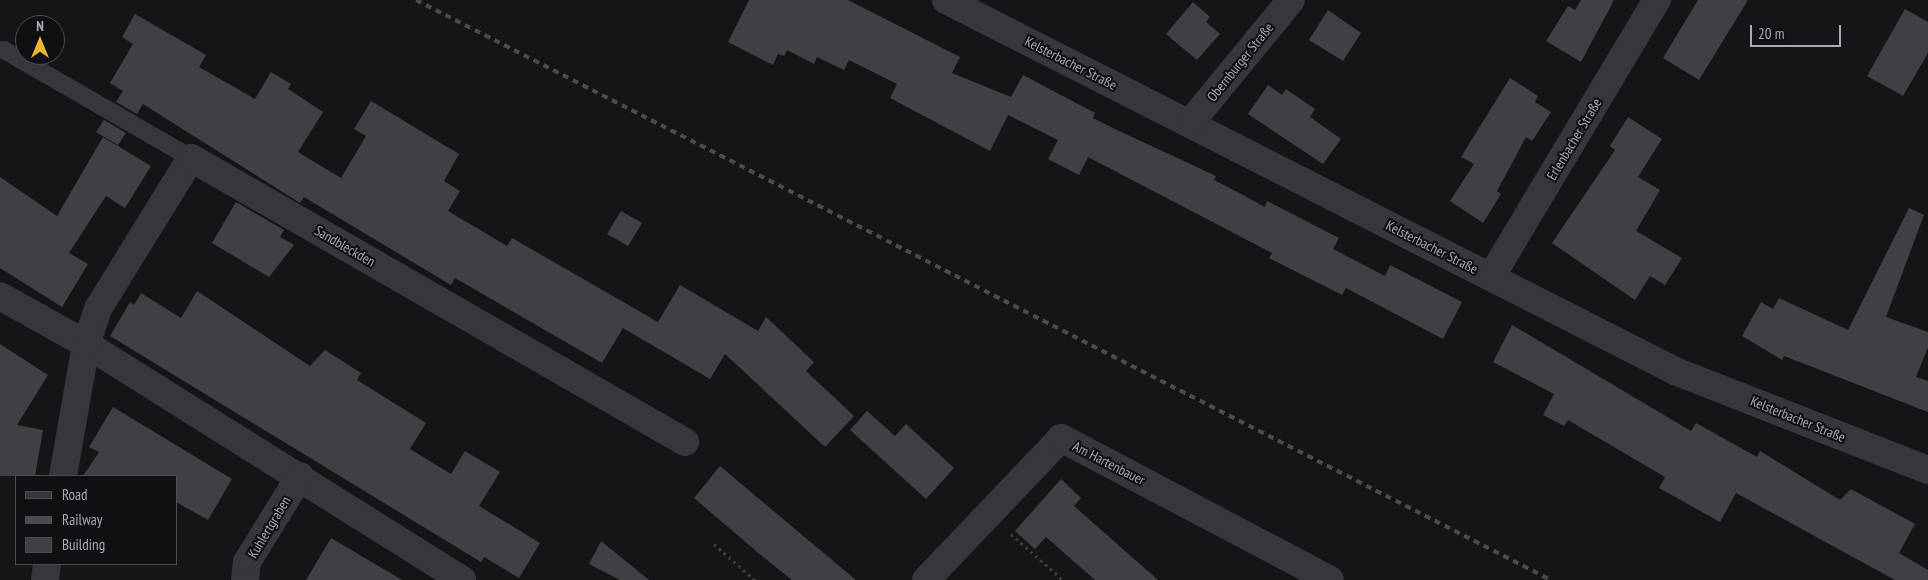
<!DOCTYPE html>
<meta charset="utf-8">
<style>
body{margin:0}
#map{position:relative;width:1928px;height:580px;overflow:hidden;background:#151517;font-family:"PT Sans Narrow",sans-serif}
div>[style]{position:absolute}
.building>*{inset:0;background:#3f4044}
.path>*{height:3px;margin-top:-1.5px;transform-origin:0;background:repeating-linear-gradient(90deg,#3c3e43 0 2.5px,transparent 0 6.5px)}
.lane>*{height:18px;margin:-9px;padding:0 9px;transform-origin:9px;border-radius:9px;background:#36373c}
.street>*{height:28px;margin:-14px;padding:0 14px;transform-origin:14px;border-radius:14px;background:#36373c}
.rail>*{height:4px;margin-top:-2px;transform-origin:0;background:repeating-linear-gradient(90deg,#494b51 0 6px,transparent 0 11px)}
span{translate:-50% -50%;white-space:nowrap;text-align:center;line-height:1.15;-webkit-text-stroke:4px #101012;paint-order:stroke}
.street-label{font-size:14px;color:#a7acb7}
.legend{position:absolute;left:15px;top:475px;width:162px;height:90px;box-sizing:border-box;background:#101012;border:1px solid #4c4e54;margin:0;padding:6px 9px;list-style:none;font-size:15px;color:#a7acb7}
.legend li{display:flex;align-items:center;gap:10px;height:25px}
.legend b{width:25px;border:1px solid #4c4e54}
.north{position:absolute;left:15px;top:15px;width:50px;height:50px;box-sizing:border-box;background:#101012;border:1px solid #4c4e54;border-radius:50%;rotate:0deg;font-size:14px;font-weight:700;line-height:20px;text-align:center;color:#a7acb7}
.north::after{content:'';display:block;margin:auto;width:18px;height:22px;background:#eeb335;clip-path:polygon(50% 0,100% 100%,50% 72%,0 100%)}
.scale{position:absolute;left:1750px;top:25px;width:91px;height:22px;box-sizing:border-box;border:2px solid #a7acb7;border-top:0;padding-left:6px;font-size:15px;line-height:18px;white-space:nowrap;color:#a7acb7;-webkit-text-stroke:4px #101012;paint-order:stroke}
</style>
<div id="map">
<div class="building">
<i style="clip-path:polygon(749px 0,848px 0,960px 57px,952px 73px,1011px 97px,1023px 75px,1095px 113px,1093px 118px,1117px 130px,1216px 176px,1214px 180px,1241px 194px,1265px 207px,1267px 201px,1339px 238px,1333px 249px,1385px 276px,1390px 265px,1462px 302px,1443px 339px,1346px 288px,1342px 295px,1269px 258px,1272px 253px,1088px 157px,1079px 175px,1048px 159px,1058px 140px,1008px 115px,990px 151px,890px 98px,897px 84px,849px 60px,844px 70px,817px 57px,814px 64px,787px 50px,784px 56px,778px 54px,773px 65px,728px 42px)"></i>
<i style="clip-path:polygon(1581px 0,1614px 0,1581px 62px,1546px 41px,1568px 6px,1575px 10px)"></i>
<i style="clip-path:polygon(1698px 0,1748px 0,1699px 80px,1663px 58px)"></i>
<i style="clip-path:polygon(1193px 2px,1210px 17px,1206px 22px,1220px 34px,1197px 60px,1166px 34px)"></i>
<i style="clip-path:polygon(1905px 9px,1928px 22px,1928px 53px,1903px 96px,1867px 76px)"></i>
<i style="clip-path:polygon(1328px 10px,1361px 33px,1343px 61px,1309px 40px)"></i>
<i style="clip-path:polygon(135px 14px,206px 55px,199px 67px,255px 99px,271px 72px,291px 84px,288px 89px,323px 112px,298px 152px,341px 178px,366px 136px,354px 129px,371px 101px,459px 154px,444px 181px,460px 191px,448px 211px,507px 246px,512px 238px,658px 322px,680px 285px,758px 331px,766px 317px,814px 362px,806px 371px,854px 416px,825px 447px,725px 354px,710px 379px,623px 328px,602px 363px,455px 278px,451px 285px,304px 197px,300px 203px,143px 104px,137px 114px,116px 102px,123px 91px,110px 83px,133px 44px,122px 37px)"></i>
<i style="clip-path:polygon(1510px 78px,1538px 96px,1535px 102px,1551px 112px,1532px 141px,1526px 137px,1497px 191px,1501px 194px,1483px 223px,1450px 201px,1474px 164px,1461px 157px)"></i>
<i style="clip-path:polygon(1268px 85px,1282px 95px,1286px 89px,1315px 109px,1310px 117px,1341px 139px,1323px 164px,1248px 114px)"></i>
<i style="clip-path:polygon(1628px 117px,1662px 139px,1638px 177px,1660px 190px,1636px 231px,1682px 258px,1665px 285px,1650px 276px,1635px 300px,1552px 243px,1615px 150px,1610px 146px)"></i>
<i style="clip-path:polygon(104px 120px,126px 133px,118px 145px,96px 132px)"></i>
<i style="clip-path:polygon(103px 137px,151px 166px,125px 208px,106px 196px,69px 253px,88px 264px,62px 307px,0 268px,0 177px,57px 216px)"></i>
<i style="clip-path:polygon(236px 202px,284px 230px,280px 237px,294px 245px,269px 277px,212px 243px)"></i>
<i style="clip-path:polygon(1909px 208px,1924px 215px,1886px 317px,1928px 332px,1928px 347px,1916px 377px,1928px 381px,1928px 412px,1784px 356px,1782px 360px,1742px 336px,1761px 302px,1773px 309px,1779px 298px,1848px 330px)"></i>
<i style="clip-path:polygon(621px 211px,642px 223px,628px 246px,607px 234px)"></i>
<i style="clip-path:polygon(197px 291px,310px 366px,325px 350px,361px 373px,357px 380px,426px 423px,410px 449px,451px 474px,465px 451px,500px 472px,479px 506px,540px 543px,519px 578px,484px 557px,481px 562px,110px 336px,130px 302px,134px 305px,141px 293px,181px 318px)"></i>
<i style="clip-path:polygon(1512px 325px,1691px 431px,1696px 423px,1757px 457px,1760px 451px,1840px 500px,1851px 489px,1915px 524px,1899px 553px,1928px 570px,1928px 580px,1895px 580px,1736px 493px,1720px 522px,1659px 488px,1665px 477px,1568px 420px,1564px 426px,1543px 415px,1554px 394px,1493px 362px)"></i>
<i style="clip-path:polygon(0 344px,48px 375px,17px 425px,43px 430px,35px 476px,0 476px)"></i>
<i style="clip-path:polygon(113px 407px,232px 479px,208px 520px,176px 502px,176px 476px,83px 476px,99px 452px,89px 447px)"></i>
<i style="clip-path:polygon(867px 411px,895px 436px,906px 424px,954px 468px,926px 499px,850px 430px)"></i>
<i style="clip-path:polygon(720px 466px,789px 524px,856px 580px,792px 580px,762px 556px,694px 498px)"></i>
<i style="clip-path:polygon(1061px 479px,1081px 498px,1074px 506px,1158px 580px,1095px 580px,1046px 537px,1035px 549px,1015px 531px)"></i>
<i style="clip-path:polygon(331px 538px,402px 580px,306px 580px)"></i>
<i style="clip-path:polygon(601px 541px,649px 580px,620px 580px,589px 564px)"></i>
</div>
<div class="path">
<i style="left:1011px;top:534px;width:69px;rotate:41.5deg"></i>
<i style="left:714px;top:544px;width:55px;rotate:41.3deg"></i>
</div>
<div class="lane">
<i style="left:4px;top:50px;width:216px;rotate:30deg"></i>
</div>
<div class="street">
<i style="left:946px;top:0;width:818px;rotate:26.97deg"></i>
<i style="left:1675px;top:371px;width:272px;rotate:21.4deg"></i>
<i style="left:1190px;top:123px;width:159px;rotate:-50.6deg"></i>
<i style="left:1491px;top:277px;width:323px;rotate:-59.1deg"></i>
<i style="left:0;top:296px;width:98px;rotate:29.2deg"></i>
<i style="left:86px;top:344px;width:444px;rotate:32.1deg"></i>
<i style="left:63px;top:476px;width:134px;rotate:-80.1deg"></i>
<i style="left:86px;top:344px;width:39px;rotate:-71deg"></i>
<i style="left:99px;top:307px;width:175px;rotate:-58.3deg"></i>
<i style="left:191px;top:158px;width:570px;rotate:29.89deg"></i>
<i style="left:45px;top:580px;width:16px;rotate:-83deg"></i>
<i style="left:245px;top:580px;width:18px;rotate:-84deg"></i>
<i style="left:247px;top:562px;width:101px;rotate:-58.4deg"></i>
<i style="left:926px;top:580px;width:196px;rotate:-46.4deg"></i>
<i style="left:1061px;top:438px;width:304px;rotate:27.8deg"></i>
</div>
<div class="rail">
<i style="left:416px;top:0;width:1275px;rotate:27.07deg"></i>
</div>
<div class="street-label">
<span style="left:1240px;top:62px;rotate:-51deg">Obernburger Straße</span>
<span style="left:1071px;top:63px;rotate:27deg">Kelsterbacher Straße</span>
<span style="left:1574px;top:139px;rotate:-59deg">Erlenbacher Straße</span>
<span style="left:345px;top:246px;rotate:30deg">Sandbleckden</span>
<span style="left:1432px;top:247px;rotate:27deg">Kelsterbacher Straße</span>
<span style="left:1798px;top:419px;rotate:22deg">Kelsterbacher Straße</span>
<span style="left:1109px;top:463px;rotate:27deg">Am Hartenbauer</span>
<span style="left:269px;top:527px;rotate:-59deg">Kuhlertgraben</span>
</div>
<ul class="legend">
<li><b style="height:6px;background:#36373c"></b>Road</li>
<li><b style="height:6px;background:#494b51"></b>Railway</li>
<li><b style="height:14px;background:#3f4044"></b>Building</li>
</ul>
<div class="north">N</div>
<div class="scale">20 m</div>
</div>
